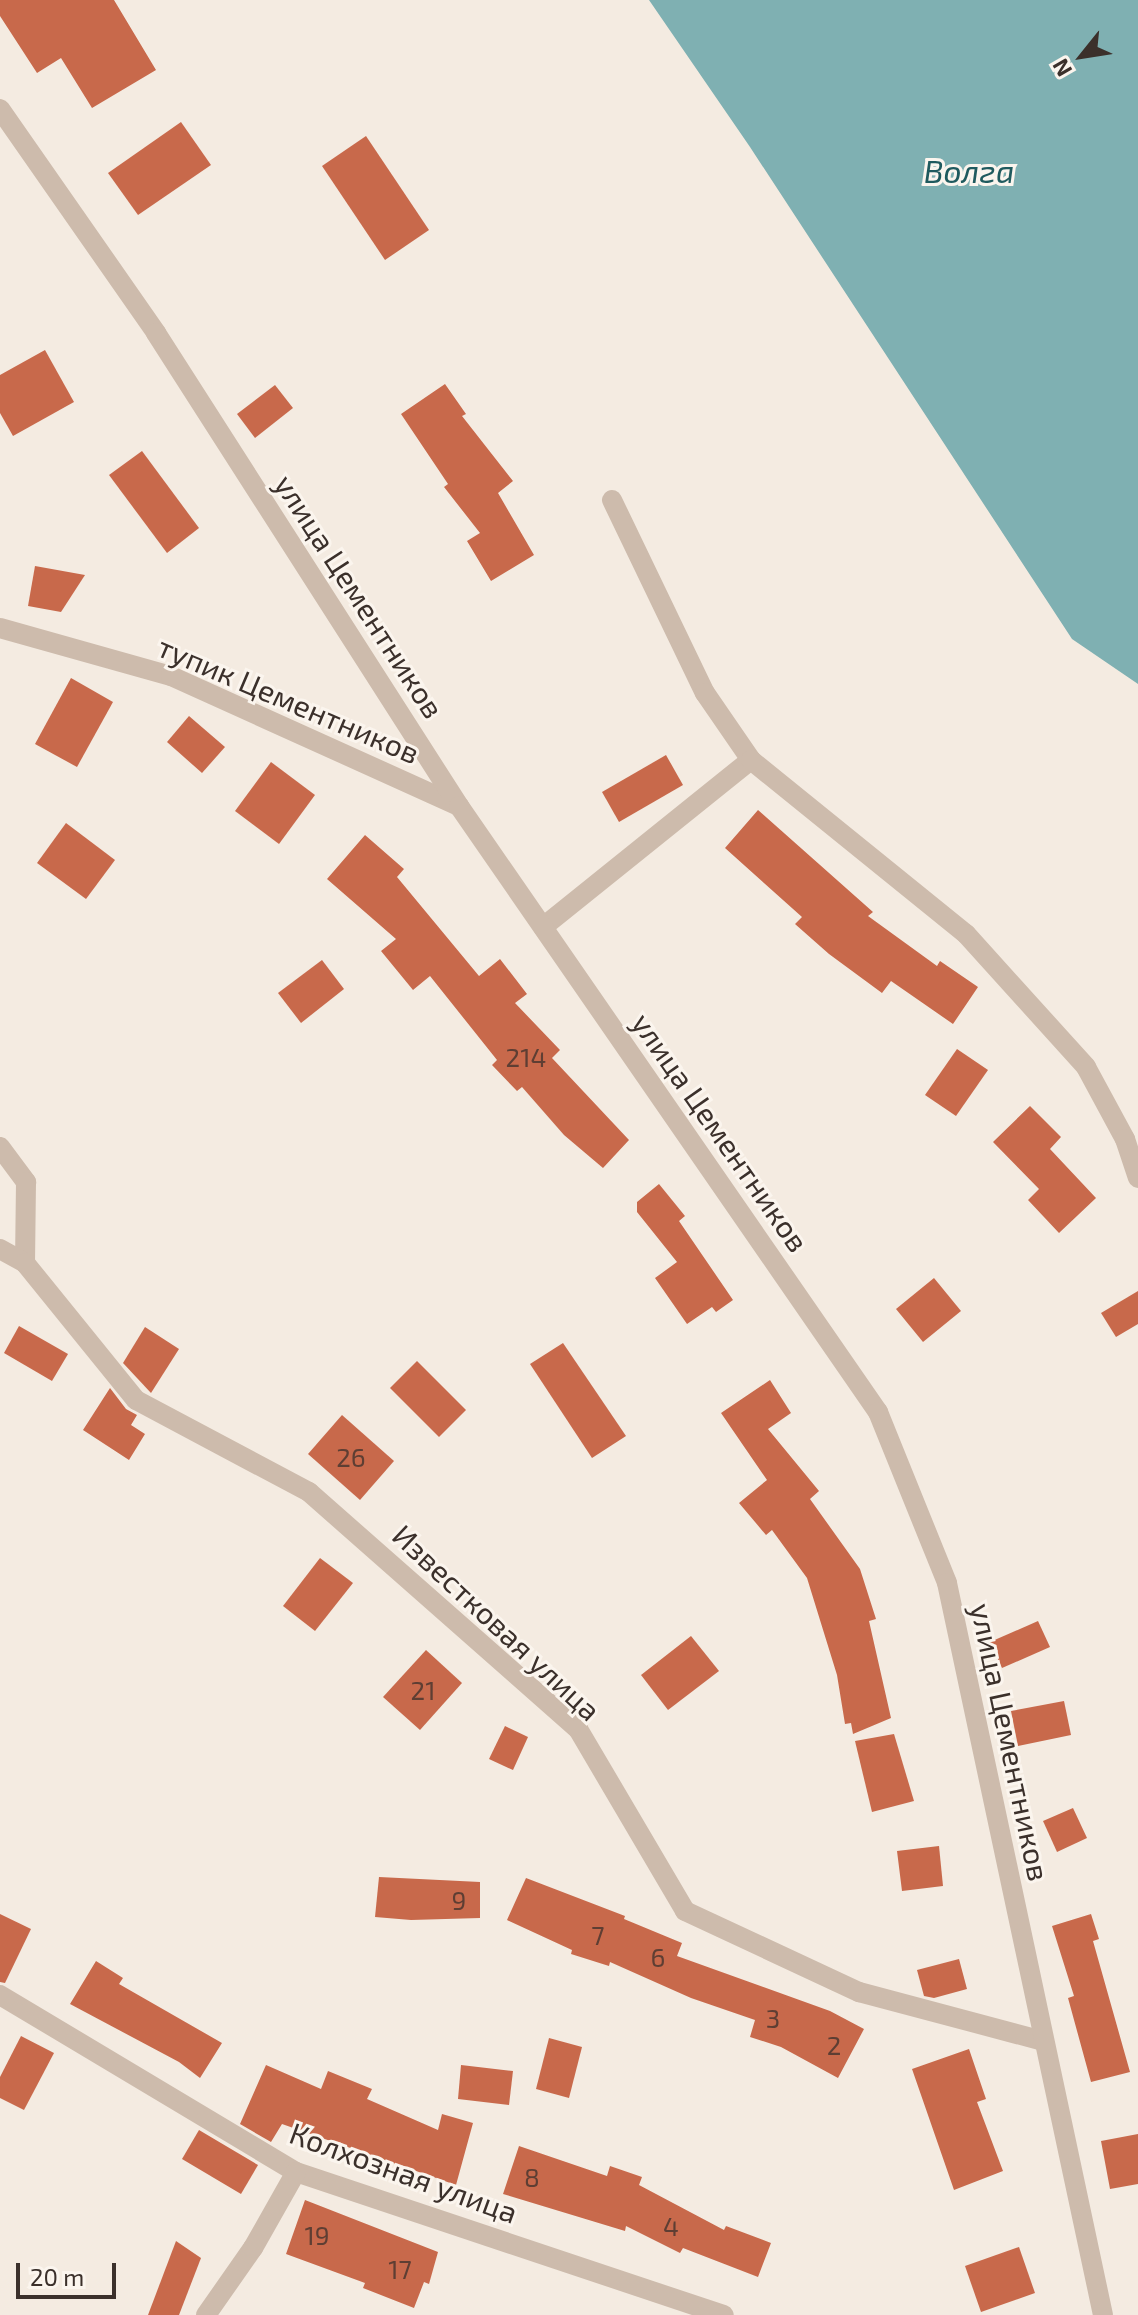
<!DOCTYPE html>
<meta charset="utf-8">
<style>
body{margin:0}
#map{position:relative;width:1138px;height:2315px;overflow:hidden;background:#f4ebe1;font-family:"Exo 2",sans-serif}
div>[style]{position:absolute}
.water>*{inset:0;background:#7fb0b2}
.building>*{inset:0;background:#c8694b}
.service>*{height:20px;margin:-10px;padding:0 10px;transform-origin:10px;border-radius:10px;background:#cdbbac}
.minor>*{height:20px;margin:-10px;padding:0 10px;transform-origin:10px;border-radius:10px;background:#cdbbac}
.tertiary>*{height:20px;margin:-10px;padding:0 10px;transform-origin:10px;border-radius:10px;background:#cdbbac}
span{translate:-50% -50%;white-space:nowrap;text-align:center;line-height:1.15;-webkit-text-stroke:6px #fbf5ee;paint-order:stroke}
.number-label{font-size:26px;color:#5e3e33}
.number-label span{-webkit-text-stroke-width:0}
.street-label{font-size:30px;color:#3b302b}
.water-label{font-size:32px;color:#1f5a5e;font-style:italic}
.north{position:absolute;left:1042px;top:16px;width:80px;height:80px;-webkit-text-stroke:6px #fbf5ee;paint-order:stroke;rotate:240deg;font-size:22px;font-weight:700;line-height:32px;text-align:center;color:#3b302b}
.north::after{content:'';display:block;margin:auto;width:28px;height:36px;background:#3b302b;clip-path:polygon(50% 0,100% 100%,50% 72%,0 100%)}
.scale{position:absolute;left:16px;top:2263px;width:100px;height:36px;box-sizing:border-box;border:4px solid #3b302b;border-top:0;padding-left:10px;font-size:24px;line-height:28px;white-space:nowrap;color:#3b302b;-webkit-text-stroke:6px #fbf5ee;paint-order:stroke}
</style>
<div id="map">
<div class="water">
<i style="clip-path:polygon(649px 0,1138px 0,1138px 684px,1072px 639px,750px 147px)"></i>
</div>
<div class="building">
<i style="clip-path:polygon(0 0,114px 0,156px 70px,92px 108px,61px 58px,37px 73px,0 16px)"></i>
<i style="clip-path:polygon(181px 122px,211px 165px,138px 215px,108px 173px)"></i>
<i style="clip-path:polygon(366px 136px,429px 230px,385px 260px,322px 166px)"></i>
<i style="clip-path:polygon(45px 350px,74px 402px,13px 436px,0 413px,0 375px)"></i>
<i style="clip-path:polygon(445px 384px,466px 414px,462px 416px,513px 481px,498px 493px,534px 555px,491px 581px,467px 541px,480px 533px,444px 487px,448px 484px,401px 414px)"></i>
<i style="clip-path:polygon(275px 385px,293px 408px,255px 438px,237px 414px)"></i>
<i style="clip-path:polygon(142px 451px,199px 528px,167px 553px,109px 475px)"></i>
<i style="clip-path:polygon(35px 566px,85px 575px,61px 612px,28px 606px)"></i>
<i style="clip-path:polygon(71px 678px,113px 702px,77px 767px,35px 744px)"></i>
<i style="clip-path:polygon(189px 716px,225px 747px,202px 773px,167px 742px)"></i>
<i style="clip-path:polygon(666px 755px,683px 785px,619px 822px,602px 792px)"></i>
<i style="clip-path:polygon(271px 762px,315px 795px,279px 844px,235px 811px)"></i>
<i style="clip-path:polygon(758px 810px,873px 912px,868px 916px,937px 966px,940px 961px,978px 987px,953px 1024px,891px 981px,882px 993px,829px 954px,795px 924px,802px 917px,725px 848px)"></i>
<i style="clip-path:polygon(66px 823px,115px 860px,86px 899px,37px 863px)"></i>
<i style="clip-path:polygon(365px 835px,404px 869px,397px 877px,479px 976px,500px 959px,527px 994px,515px 1003px,560px 1050px,552px 1058px,629px 1140px,603px 1168px,564px 1135px,522px 1087px,517px 1091px,492px 1065px,497px 1060px,430px 976px,413px 990px,381px 951px,396px 939px,327px 879px)"></i>
<i style="clip-path:polygon(322px 960px,344px 989px,301px 1023px,278px 993px)"></i>
<i style="clip-path:polygon(957px 1049px,988px 1070px,956px 1116px,925px 1095px)"></i>
<i style="clip-path:polygon(1030px 1106px,1061px 1137px,1050px 1149px,1096px 1198px,1059px 1233px,1028px 1200px,1039px 1189px,993px 1142px)"></i>
<i style="clip-path:polygon(659px 1184px,685px 1216px,679px 1221px,733px 1300px,716px 1312px,712px 1307px,687px 1324px,655px 1278px,677px 1262px,637px 1212px,637px 1202px)"></i>
<i style="clip-path:polygon(934px 1278px,961px 1311px,923px 1342px,896px 1309px)"></i>
<i style="clip-path:polygon(1138px 1291px,1138px 1324px,1116px 1337px,1101px 1313px)"></i>
<i style="clip-path:polygon(19px 1326px,68px 1354px,52px 1381px,4px 1353px)"></i>
<i style="clip-path:polygon(145px 1327px,179px 1349px,151px 1393px,123px 1363px)"></i>
<i style="clip-path:polygon(563px 1343px,626px 1436px,592px 1458px,530px 1364px)"></i>
<i style="clip-path:polygon(417px 1361px,466px 1410px,439px 1437px,390px 1388px)"></i>
<i style="clip-path:polygon(770px 1380px,791px 1413px,768px 1429px,819px 1491px,810px 1499px,860px 1569px,876px 1619px,869px 1621px,891px 1718px,853px 1734px,851px 1723px,845px 1724px,837px 1675px,807px 1578px,772px 1530px,766px 1535px,739px 1503px,767px 1480px,721px 1413px)"></i>
<i style="clip-path:polygon(110px 1388px,126px 1409px,137px 1415px,131px 1425px,145px 1434px,129px 1460px,83px 1430px)"></i>
<i style="clip-path:polygon(342px 1415px,394px 1461px,360px 1500px,308px 1454px)"></i>
<i style="clip-path:polygon(320px 1558px,353px 1583px,315px 1631px,283px 1606px)"></i>
<i style="clip-path:polygon(1038px 1621px,1050px 1647px,1002px 1668px,990px 1642px)"></i>
<i style="clip-path:polygon(691px 1636px,719px 1671px,668px 1710px,641px 1675px)"></i>
<i style="clip-path:polygon(426px 1650px,462px 1683px,420px 1730px,383px 1697px)"></i>
<i style="clip-path:polygon(1064px 1701px,1071px 1735px,1018px 1746px,1011px 1711px)"></i>
<i style="clip-path:polygon(505px 1726px,528px 1737px,513px 1770px,489px 1759px)"></i>
<i style="clip-path:polygon(894px 1734px,914px 1801px,872px 1812px,855px 1741px)"></i>
<i style="clip-path:polygon(1073px 1808px,1087px 1838px,1057px 1852px,1043px 1821px)"></i>
<i style="clip-path:polygon(939px 1846px,943px 1886px,902px 1891px,897px 1851px)"></i>
<i style="clip-path:polygon(379px 1877px,480px 1882px,480px 1918px,411px 1920px,375px 1917px)"></i>
<i style="clip-path:polygon(526px 1878px,625px 1916px,624px 1919px,682px 1943px,677px 1956px,830px 2011px,864px 2029px,838px 2078px,781px 2047px,750px 2037px,755px 2020px,691px 1998px,610px 1962px,609px 1966px,571px 1954px,572px 1950px,507px 1920px)"></i>
<i style="clip-path:polygon(0 1914px,31px 1929px,5px 1983px,0 1982px)"></i>
<i style="clip-path:polygon(1091px 1914px,1099px 1939px,1093px 1941px,1130px 2072px,1091px 2082px,1068px 1998px,1074px 1996px,1052px 1926px)"></i>
<i style="clip-path:polygon(959px 1959px,967px 1989px,934px 1998px,924px 1996px,917px 1970px)"></i>
<i style="clip-path:polygon(96px 1961px,123px 1978px,119px 1984px,222px 2043px,200px 2078px,179px 2062px,70px 2004px)"></i>
<i style="clip-path:polygon(21px 2036px,54px 2053px,24px 2110px,0 2098px,0 2077px)"></i>
<i style="clip-path:polygon(549px 2038px,582px 2047px,569px 2098px,536px 2089px)"></i>
<i style="clip-path:polygon(969px 2049px,986px 2099px,977px 2102px,1003px 2171px,954px 2190px,912px 2069px)"></i>
<i style="clip-path:polygon(266px 2065px,321px 2089px,328px 2071px,372px 2089px,367px 2099px,438px 2130px,442px 2114px,473px 2123px,456px 2185px,282px 2124px,271px 2142px,240px 2124px)"></i>
<i style="clip-path:polygon(461px 2065px,513px 2071px,509px 2105px,458px 2099px)"></i>
<i style="clip-path:polygon(199px 2130px,258px 2165px,241px 2194px,182px 2159px)"></i>
<i style="clip-path:polygon(1138px 2134px,1138px 2184px,1110px 2189px,1101px 2141px)"></i>
<i style="clip-path:polygon(519px 2146px,607px 2176px,610px 2166px,642px 2177px,639px 2185px,724px 2230px,726px 2226px,771px 2243px,758px 2277px,683px 2248px,680px 2253px,626px 2226px,625px 2231px,503px 2194px)"></i>
<i style="clip-path:polygon(305px 2200px,438px 2252px,429px 2284px,424px 2282px,414px 2308px,363px 2288px,365px 2283px,286px 2254px)"></i>
<i style="clip-path:polygon(176px 2241px,201px 2258px,179px 2315px,148px 2315px)"></i>
<i style="clip-path:polygon(1019px 2247px,1035px 2293px,981px 2312px,965px 2266px)"></i>
</div>
<div class="service">
<i style="left:612px;top:500px;width:214px;rotate:64.3deg"></i>
<i style="left:705px;top:693px;width:81px;rotate:55.5deg"></i>
<i style="left:0;top:1147px;width:44px;rotate:53.4deg"></i>
<i style="left:26px;top:1182px;width:81px;rotate:90.7deg"></i>
</div>
<div class="minor">
<i style="left:0;top:628px;width:178px;rotate:15.7deg"></i>
<i style="left:171px;top:676px;width:316px;rotate:24.3deg"></i>
<i style="left:543px;top:927px;width:267px;rotate:-38.8deg"></i>
<i style="left:751px;top:760px;width:277px;rotate:39deg"></i>
<i style="left:966px;top:934px;width:179px;rotate:47.9deg"></i>
<i style="left:1086px;top:1067px;width:82px;rotate:61.6deg"></i>
<i style="left:1125px;top:1139px;width:41px;rotate:71.6deg"></i>
<i style="left:0;top:1249px;width:29px;rotate:29deg"></i>
<i style="left:25px;top:1263px;width:176px;rotate:51deg"></i>
<i style="left:136px;top:1400px;width:196px;rotate:28deg"></i>
<i style="left:309px;top:1492px;width:359px;rotate:41.4deg"></i>
<i style="left:578px;top:1729px;width:211px;rotate:59.5deg"></i>
<i style="left:685px;top:1911px;width:192px;rotate:25deg"></i>
<i style="left:859px;top:1992px;width:190px;rotate:14.9deg"></i>
<i style="left:0;top:1995px;width:345px;rotate:30.9deg"></i>
<i style="left:296px;top:2172px;width:451px;rotate:18.5deg"></i>
<i style="left:206px;top:2315px;width:82px;rotate:-55deg"></i>
<i style="left:253px;top:2248px;width:87px;rotate:-60.5deg"></i>
</div>
<div class="tertiary">
<i style="left:0;top:109px;width:273px;rotate:55.1deg"></i>
<i style="left:156px;top:333px;width:562px;rotate:57.36deg"></i>
<i style="left:459px;top:806px;width:737px;rotate:55.34deg"></i>
<i style="left:878px;top:1412px;width:184px;rotate:68deg"></i>
<i style="left:947px;top:1583px;width:748px;rotate:77.97deg"></i>
</div>
<div class="number-label">
<span style="left:526px;top:1057px">214</span>
<span style="left:351px;top:1457px">26</span>
<span style="left:423px;top:1690px">21</span>
<span style="left:459px;top:1900px">9</span>
<span style="left:598px;top:1935px">7</span>
<span style="left:658px;top:1957px">6</span>
<span style="left:773px;top:2018px">3</span>
<span style="left:834px;top:2045px">2</span>
<span style="left:532px;top:2177px">8</span>
<span style="left:671px;top:2226px">4</span>
<span style="left:317px;top:2235px">19</span>
<span style="left:400px;top:2269px">17</span>
</div>
<div class="street-label">
<span style="left:360px;top:596px;rotate:57deg">улица Цементников</span>
<span style="left:289px;top:699px;rotate:23deg">тупик Цементников</span>
<span style="left:721px;top:1132px;rotate:55deg">улица Цементников</span>
<span style="left:497px;top:1622px;rotate:43deg">Известковая улица</span>
<span style="left:1011px;top:1742px;rotate:78deg">улица Цементников</span>
<span style="left:404px;top:2172px;rotate:20deg">Колхозная улица</span>
</div>
<div class="water-label">
<span style="left:969px;top:170px">Волга</span>
</div>
<div class="north">N</div>
<div class="scale">20 m</div>
</div>
